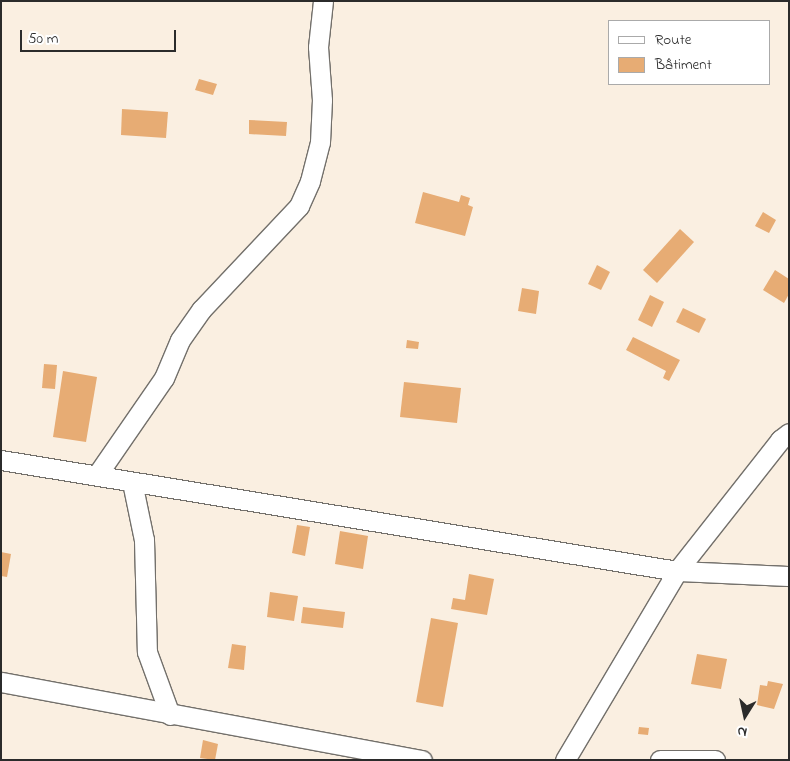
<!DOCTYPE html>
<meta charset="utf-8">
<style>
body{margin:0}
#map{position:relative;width:790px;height:761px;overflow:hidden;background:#faefe1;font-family:"Indie Flower",sans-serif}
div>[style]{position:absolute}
.building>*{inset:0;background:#e7ac74}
.roads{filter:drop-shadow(1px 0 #73706b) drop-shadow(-1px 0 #73706b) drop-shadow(0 1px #73706b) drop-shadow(0 -1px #73706b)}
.street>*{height:19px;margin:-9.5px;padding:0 9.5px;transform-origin:9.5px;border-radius:9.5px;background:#fff}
span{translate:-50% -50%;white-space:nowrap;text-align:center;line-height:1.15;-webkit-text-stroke:4px #fff;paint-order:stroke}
.frame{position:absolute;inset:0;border:2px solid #2b2b2b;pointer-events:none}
.legend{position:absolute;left:608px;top:20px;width:162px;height:65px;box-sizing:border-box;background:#fff;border:1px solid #aaa;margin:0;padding:6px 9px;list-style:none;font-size:15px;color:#2b2b2b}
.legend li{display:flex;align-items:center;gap:10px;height:25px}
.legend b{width:25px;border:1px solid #aaa}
.north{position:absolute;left:720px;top:691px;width:50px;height:50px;-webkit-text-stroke:4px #fff;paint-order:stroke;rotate:190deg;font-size:14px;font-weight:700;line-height:20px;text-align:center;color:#2b2b2b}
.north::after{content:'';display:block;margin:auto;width:18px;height:22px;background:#2b2b2b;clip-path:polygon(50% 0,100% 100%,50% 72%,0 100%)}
.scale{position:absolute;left:20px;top:30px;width:156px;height:22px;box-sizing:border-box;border:2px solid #2b2b2b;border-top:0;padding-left:6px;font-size:15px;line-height:18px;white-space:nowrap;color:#2b2b2b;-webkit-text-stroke:4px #fff;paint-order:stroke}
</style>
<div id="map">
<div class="building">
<i style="clip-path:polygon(199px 79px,217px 84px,213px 95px,195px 90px)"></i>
<i style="clip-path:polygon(122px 109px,168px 112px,166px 138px,121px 135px)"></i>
<i style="clip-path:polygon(249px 120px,287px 122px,286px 136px,249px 134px)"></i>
<i style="clip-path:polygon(423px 192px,459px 202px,461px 195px,470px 198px,468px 205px,473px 207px,465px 236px,415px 223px)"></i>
<i style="clip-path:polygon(763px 212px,776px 220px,769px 233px,755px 226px)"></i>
<i style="clip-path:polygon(680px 229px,694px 242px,657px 283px,643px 270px)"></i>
<i style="clip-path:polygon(597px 265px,610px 272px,601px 290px,588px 284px)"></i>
<i style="clip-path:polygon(775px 270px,789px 279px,789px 294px,784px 303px,763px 290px)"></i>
<i style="clip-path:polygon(522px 288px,539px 291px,536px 314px,518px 311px)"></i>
<i style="clip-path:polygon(650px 295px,664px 302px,652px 327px,638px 320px)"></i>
<i style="clip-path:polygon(683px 308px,706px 319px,699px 333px,676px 322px)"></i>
<i style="clip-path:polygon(633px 337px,680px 360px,669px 381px,663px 378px,666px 371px,626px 350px)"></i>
<i style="clip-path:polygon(407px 340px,419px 342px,418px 349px,406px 348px)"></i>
<i style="clip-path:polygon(44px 364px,57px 365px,55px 389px,42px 388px)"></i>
<i style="clip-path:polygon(63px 371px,97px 377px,86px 442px,53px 437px)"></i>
<i style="clip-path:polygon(404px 382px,461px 388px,457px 423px,400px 417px)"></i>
<i style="clip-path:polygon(297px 525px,310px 527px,305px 556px,292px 553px)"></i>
<i style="clip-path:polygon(340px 531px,368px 536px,363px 569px,335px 564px)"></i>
<i style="clip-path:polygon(1px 552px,11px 554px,7px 577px,1px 576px)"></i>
<i style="clip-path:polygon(469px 574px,494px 579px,487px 615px,451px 609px,453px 598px,465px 600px)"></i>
<i style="clip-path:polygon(270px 592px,298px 596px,294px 621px,267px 617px)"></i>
<i style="clip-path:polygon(303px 607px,345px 612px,343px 628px,301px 623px)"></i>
<i style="clip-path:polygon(431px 618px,458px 623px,443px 707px,416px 702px)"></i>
<i style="clip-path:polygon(232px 644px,246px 646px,244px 670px,228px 668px)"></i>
<i style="clip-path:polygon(697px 654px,727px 659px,721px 689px,691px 684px)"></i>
<i style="clip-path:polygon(768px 681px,783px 684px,774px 709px,757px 705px,760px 685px,767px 686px)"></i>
<i style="clip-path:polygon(639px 727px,649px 728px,648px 735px,638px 734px)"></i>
<i style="clip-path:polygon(203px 740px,218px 744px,215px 760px,200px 758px)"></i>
</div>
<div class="roads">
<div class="street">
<i style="left:1px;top:460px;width:685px;rotate:9.32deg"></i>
<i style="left:677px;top:571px;width:112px;rotate:2.6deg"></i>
<i style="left:97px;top:475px;width:118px;rotate:-55.4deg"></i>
<i style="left:164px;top:378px;width:41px;rotate:-67.2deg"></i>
<i style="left:180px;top:340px;width:37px;rotate:-55deg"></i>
<i style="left:201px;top:310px;width:143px;rotate:-46.7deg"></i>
<i style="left:299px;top:206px;width:27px;rotate:-66deg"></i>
<i style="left:310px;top:181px;width:40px;rotate:-75.6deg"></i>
<i style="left:320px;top:142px;width:42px;rotate:-87.3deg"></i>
<i style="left:322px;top:100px;width:53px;rotate:-94.3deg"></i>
<i style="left:318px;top:47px;width:46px;rotate:-83.8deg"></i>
<i style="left:132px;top:482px;width:59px;rotate:78.3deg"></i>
<i style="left:144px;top:540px;width:112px;rotate:88.5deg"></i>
<i style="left:147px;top:652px;width:67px;rotate:69.9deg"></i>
<i style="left:1px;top:682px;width:428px;rotate:10.5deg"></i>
<i style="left:565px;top:760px;width:220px;rotate:-59.3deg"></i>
<i style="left:677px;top:571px;width:167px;rotate:-51.8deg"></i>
<i style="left:780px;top:440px;width:11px;rotate:-38deg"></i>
<i style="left:660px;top:760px;width:55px"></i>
</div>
</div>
<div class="frame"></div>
<ul class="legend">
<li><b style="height:6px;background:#fff"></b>Route</li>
<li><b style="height:14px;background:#e7ac74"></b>Bâtiment</li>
</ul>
<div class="north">N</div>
<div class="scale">50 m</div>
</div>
